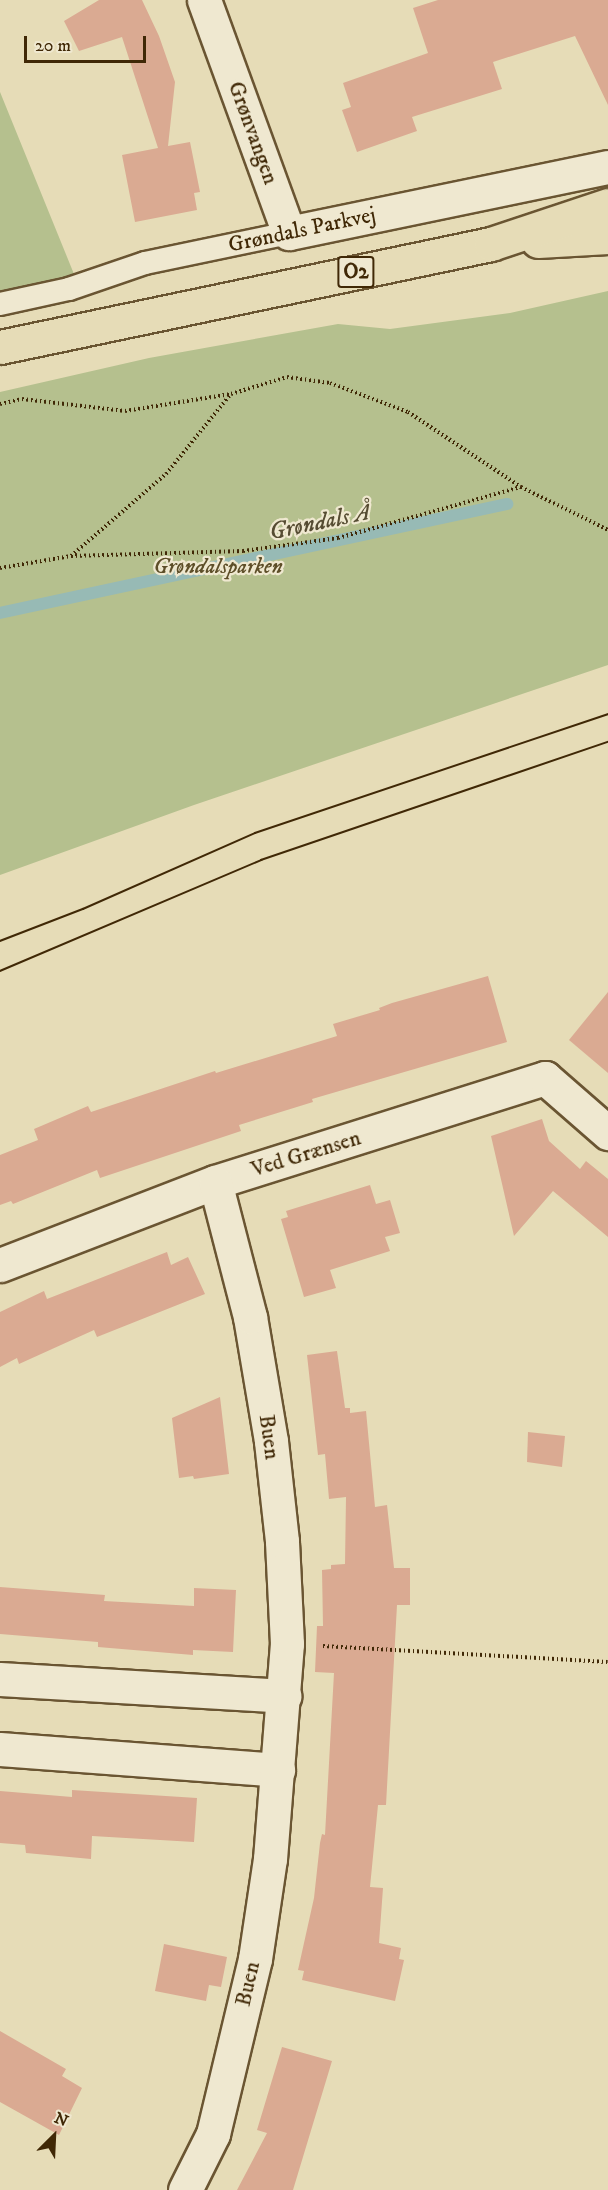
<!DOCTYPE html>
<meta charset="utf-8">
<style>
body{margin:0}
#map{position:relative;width:608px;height:2190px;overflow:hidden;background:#e6dcb7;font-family:"IM FELL DW Pica",serif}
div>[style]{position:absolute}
.green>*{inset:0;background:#b5c08e}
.stream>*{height:12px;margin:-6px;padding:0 6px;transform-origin:6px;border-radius:6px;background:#97bab5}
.building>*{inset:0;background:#daaa92}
.path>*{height:4px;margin-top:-2px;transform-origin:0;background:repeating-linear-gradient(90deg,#402806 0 1.5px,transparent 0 4.5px)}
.roads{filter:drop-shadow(2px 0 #6a5532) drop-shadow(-2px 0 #6a5532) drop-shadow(0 2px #6a5532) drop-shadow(0 -2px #6a5532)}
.lane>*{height:22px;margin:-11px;padding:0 11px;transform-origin:11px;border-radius:11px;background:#efe8d0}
.street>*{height:33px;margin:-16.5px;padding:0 16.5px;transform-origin:16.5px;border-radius:16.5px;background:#efe8d0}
.primary>*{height:33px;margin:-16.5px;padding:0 16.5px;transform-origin:16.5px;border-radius:16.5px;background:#e6dcb7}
.tram>*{height:1.5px;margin:-0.75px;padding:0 0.75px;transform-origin:0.75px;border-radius:0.75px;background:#402806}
span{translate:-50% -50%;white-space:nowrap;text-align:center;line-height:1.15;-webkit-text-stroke:4.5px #efe8d0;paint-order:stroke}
.shield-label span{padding:2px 4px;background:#efe8d0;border:2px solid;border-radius:4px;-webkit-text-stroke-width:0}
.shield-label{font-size:21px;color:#402806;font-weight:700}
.street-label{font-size:22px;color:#402806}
.park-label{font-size:22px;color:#5d4e28;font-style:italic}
.water-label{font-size:24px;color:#564c32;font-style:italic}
.north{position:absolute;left:24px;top:2106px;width:60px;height:60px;-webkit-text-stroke:4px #efe8d0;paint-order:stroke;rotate:24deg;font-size:16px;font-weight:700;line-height:24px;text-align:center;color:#402806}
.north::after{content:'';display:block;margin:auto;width:21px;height:27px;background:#402806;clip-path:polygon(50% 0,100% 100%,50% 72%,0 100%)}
.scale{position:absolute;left:24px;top:36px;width:122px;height:27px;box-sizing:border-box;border:3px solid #402806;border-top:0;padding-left:8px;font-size:18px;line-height:21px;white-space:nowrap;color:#402806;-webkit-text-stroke:4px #efe8d0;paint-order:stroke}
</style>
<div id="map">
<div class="green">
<i style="clip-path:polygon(0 92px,76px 279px,0 295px)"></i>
<i style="clip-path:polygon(608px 291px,608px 665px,194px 805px,0 875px,0 392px,149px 358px,338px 324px,390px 329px,510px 313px)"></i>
</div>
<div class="stream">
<i style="left:0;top:613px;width:519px;rotate:-12.13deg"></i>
</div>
<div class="building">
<i style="clip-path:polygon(99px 0,142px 0,159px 36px,175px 82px,168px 146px,190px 142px,200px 192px,194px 193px,197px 210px,135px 222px,122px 155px,158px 148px,122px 37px,79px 51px,64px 21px)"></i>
<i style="clip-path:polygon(438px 0,608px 0,608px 105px,575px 36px,493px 62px,502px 89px,412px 117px,417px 131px,357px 152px,342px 110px,351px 107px,343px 83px,428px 53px,413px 8px)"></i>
<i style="clip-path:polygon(488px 976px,507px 1042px,312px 1099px,313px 1102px,239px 1125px,241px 1131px,100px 1178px,97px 1170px,13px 1204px,11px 1201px,0 1205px,0 1155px,38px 1140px,34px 1129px,88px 1106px,91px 1112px,215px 1071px,216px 1073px,337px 1036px,333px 1024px,380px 1010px,379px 1008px,392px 1003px)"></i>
<i style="clip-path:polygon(608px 992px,608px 1073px,569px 1040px)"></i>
<i style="clip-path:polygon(542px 1119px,549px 1141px,580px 1169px,586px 1161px,608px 1179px,608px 1237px,553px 1191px,514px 1236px,491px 1136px)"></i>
<i style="clip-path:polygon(370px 1185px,376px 1204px,390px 1200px,400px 1233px,385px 1237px,390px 1251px,330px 1270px,336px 1288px,304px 1297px,281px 1219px,288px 1217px,286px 1211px)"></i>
<i style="clip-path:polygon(167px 1252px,171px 1265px,188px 1257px,205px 1294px,97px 1337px,94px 1330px,19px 1364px,17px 1358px,0 1367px,0 1312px,44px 1291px,47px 1299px)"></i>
<i style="clip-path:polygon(337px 1351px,345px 1408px,350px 1408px,350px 1413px,366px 1411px,375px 1507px,387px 1505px,394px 1568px,410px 1568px,410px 1605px,397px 1605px,386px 1805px,378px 1805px,370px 1887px,383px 1888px,379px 1943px,401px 1948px,399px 1959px,404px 1960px,395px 2001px,302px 1980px,304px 1971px,298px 1970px,314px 1898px,320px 1843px,322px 1834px,325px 1835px,334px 1673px,315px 1672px,317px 1626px,323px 1626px,322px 1570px,331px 1569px,331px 1565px,345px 1564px,346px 1497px,329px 1499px,325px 1454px,318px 1455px,307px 1355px)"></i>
<i style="clip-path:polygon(220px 1397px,229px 1474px,194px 1479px,193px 1476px,179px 1478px,172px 1418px)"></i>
<i style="clip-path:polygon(528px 1432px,565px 1436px,562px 1467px,527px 1462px)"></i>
<i style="clip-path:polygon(0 1587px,105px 1595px,104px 1601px,194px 1606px,194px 1588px,236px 1590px,233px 1652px,193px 1650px,193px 1655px,98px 1647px,98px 1642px,0 1634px)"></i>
<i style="clip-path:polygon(72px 1790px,197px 1798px,194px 1842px,92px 1836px,91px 1859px,26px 1853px,25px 1845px,0 1843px,0 1791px,72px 1797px)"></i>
<i style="clip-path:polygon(164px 1944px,227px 1957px,221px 1987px,209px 1985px,206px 2001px,155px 1991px)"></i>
<i style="clip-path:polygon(0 2031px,66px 2069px,62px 2076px,82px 2088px,59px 2135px,0 2102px)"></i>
<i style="clip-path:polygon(282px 2047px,332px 2061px,293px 2190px,237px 2190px,267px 2133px,257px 2130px)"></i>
</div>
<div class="path">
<i style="left:0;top:404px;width:23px;rotate:-13deg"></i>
<i style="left:22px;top:399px;width:104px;rotate:6.6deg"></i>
<i style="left:125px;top:411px;width:107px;rotate:-9.1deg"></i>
<i style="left:231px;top:394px;width:59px;rotate:-16.9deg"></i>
<i style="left:287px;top:377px;width:43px;rotate:7.9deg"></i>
<i style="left:330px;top:383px;width:83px;rotate:20.4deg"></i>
<i style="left:408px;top:412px;width:136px;rotate:33.6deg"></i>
<i style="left:521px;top:487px;width:97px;rotate:26.3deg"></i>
<i style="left:71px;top:556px;width:172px;rotate:-1.7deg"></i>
<i style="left:243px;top:551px;width:96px;rotate:-7.8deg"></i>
<i style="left:338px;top:538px;width:190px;rotate:-15.6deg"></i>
<i style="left:0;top:568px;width:72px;rotate:-9.6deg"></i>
<i style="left:71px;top:556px;width:125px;rotate:-40.8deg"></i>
<i style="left:166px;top:474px;width:102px;rotate:-51deg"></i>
<i style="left:323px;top:1646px;width:285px;rotate:3.2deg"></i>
</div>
<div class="roads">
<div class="lane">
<i style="left:0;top:304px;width:71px;rotate:-12.3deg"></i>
<i style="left:69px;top:289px;width:80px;rotate:-18.9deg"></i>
<i style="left:145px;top:263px;width:147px;rotate:-11.8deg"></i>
</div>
<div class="street">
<i style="left:204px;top:0;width:248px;rotate:70deg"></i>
<i style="left:289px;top:233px;width:326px;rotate:-11.7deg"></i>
<i style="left:0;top:1265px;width:230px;rotate:-21.1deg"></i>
<i style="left:215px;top:1182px;width:346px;rotate:-17.5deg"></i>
<i style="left:545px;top:1078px;width:84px;rotate:41.1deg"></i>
<i style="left:0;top:1679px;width:285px;rotate:3.4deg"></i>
<i style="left:0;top:1749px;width:279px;rotate:4.3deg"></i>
<i style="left:185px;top:2190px;width:63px;rotate:-63.4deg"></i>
<i style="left:213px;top:2134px;width:180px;rotate:-76.5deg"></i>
<i style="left:255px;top:1959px;width:101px;rotate:-81.5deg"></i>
<i style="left:270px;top:1859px;width:216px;rotate:-85.5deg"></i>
<i style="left:287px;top:1644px;width:103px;rotate:-92.8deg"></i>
<i style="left:282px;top:1541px;width:101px;rotate:-96.3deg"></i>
<i style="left:271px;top:1441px;width:126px;rotate:-99.6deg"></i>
<i style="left:250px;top:1317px;width:139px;rotate:-104.5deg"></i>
</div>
<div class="primary">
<i style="left:538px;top:241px;width:70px;rotate:-3.3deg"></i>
<i style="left:0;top:347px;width:502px;rotate:-11.85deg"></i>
<i style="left:491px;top:244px;width:123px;rotate:-18.4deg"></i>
</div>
</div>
<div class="tram">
<i style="left:0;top:941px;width:89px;rotate:-21.1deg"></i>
<i style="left:83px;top:909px;width:188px;rotate:-23.8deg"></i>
<i style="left:255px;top:833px;width:373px;rotate:-18.6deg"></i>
<i style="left:0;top:971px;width:284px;rotate:-23deg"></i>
<i style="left:261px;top:860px;width:367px;rotate:-18.8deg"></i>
</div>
<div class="shield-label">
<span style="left:356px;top:272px">O2</span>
</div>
<div class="street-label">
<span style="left:253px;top:133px;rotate:70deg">Grønvangen</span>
<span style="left:302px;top:230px;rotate:-12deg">Grøndals Parkvej</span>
<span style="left:306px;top:1154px;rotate:-17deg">Ved Grænsen</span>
<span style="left:269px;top:1437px;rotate:82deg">Buen</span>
<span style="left:248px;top:1984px;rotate:-77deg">Buen</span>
</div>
<div class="park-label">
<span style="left:218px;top:567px">Grøndalsparken</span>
</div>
<div class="water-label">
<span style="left:320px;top:523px;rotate:-12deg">Grøndals Å</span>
</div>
<div class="north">N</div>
<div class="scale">20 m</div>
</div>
